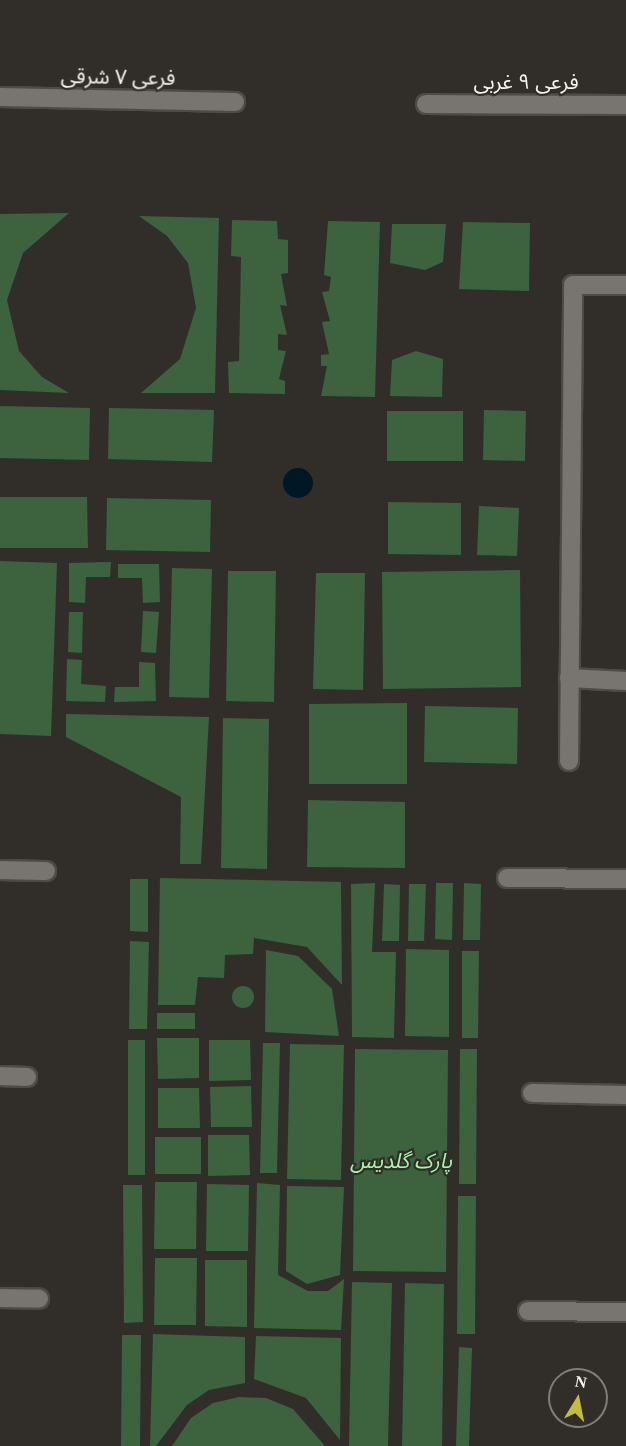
<!DOCTYPE html>
<meta charset="utf-8">
<style>
body{margin:0}
#map{position:relative;width:626px;height:1446px;overflow:hidden;background:#312e29;font-family:"Times New Roman","Noto Sans Arabic",serif}
div>[style]{position:absolute}
.green>*{inset:0;background:#3c623e}
.round{border-radius:50%}
.water>*{inset:0;background:#011725}
.roads{filter:drop-shadow(2px 0 #4e4b47) drop-shadow(-2px 0 #4e4b47) drop-shadow(0 2px #4e4b47) drop-shadow(0 -2px #4e4b47)}
.minor>*{height:18px;margin:-9px;padding:0 9px;transform-origin:9px;border-radius:9px;background:#78746f}
span{translate:-50% -50%;white-space:nowrap;text-align:center;line-height:1.15;-webkit-text-stroke:4.5px #312e29;paint-order:stroke}
.street-label{font-size:21px;color:#f6f3f0}
.park-label{font-size:21px;color:#a4f7a8;font-style:italic}
.north{position:absolute;left:548px;top:1368px;width:60px;height:60px;box-sizing:border-box;background:#312e29;border:2px solid #807d79;border-radius:50%;rotate:10deg;font-size:16px;font-weight:700;line-height:24px;text-align:center;color:#f6f3f0}
.north::after{content:'';display:block;margin:auto;width:21px;height:27px;background:#c2bd3f;clip-path:polygon(50% 0,100% 100%,50% 72%,0 100%)}
</style>
<div id="map">
<div class="green">
<i style="clip-path:polygon(69px 213px,23px 253px,7px 300px,19px 351px,42px 377px,69px 393px,0 390px,0 214px)"></i>
<i style="clip-path:polygon(139px 216px,219px 218px,215px 393px,141px 393px,180px 359px,196px 308px,188px 263px,167px 236px)"></i>
<i style="clip-path:polygon(232px 220px,277px 221px,278px 239px,288px 240px,288px 273px,281px 274px,287px 306px,280px 305px,287px 335px,278px 334px,278px 350px,286px 351px,279px 379px,285px 381px,285px 394px,229px 393px,228px 362px,239px 361px,241px 257px,231px 256px)"></i>
<i style="clip-path:polygon(328px 221px,380px 222px,375px 397px,321px 396px,327px 366px,321px 366px,321px 355px,329px 354px,322px 322px,330px 321px,322px 292px,329px 291px,331px 277px,324px 275px)"></i>
<i style="clip-path:polygon(463px 222px,530px 223px,529px 291px,459px 289px)"></i>
<i style="clip-path:polygon(392px 224px,446px 224px,443px 262px,425px 270px,390px 263px)"></i>
<i style="clip-path:polygon(416px 351px,443px 359px,442px 397px,390px 396px,392px 360px)"></i>
<i style="clip-path:polygon(0 406px,90px 408px,89px 460px,0 458px)"></i>
<i style="clip-path:polygon(109px 408px,214px 410px,212px 462px,108px 459px)"></i>
<i style="clip-path:polygon(484px 410px,526px 411px,525px 461px,483px 460px)"></i>
<i style="clip-path:polygon(387px 411px,463px 411px,463px 461px,387px 461px)"></i>
<i style="clip-path:polygon(0 497px,87px 497px,88px 548px,0 548px)"></i>
<i style="clip-path:polygon(107px 498px,211px 500px,210px 552px,106px 550px)"></i>
<i style="clip-path:polygon(388px 502px,461px 503px,461px 555px,388px 554px)"></i>
<i style="clip-path:polygon(479px 506px,519px 508px,517px 556px,477px 555px)"></i>
<i style="clip-path:polygon(0 561px,57px 563px,51px 736px,0 734px)"></i>
<i style="clip-path:polygon(111px 562px,110px 577px,86px 577px,85px 603px,69px 602px,69px 563px)"></i>
<i style="clip-path:polygon(118px 564px,159px 564px,160px 602px,143px 603px,142px 578px,118px 578px)"></i>
<i style="clip-path:polygon(172px 568px,212px 569px,209px 698px,169px 697px)"></i>
<i style="clip-path:polygon(520px 570px,521px 687px,383px 689px,382px 572px)"></i>
<i style="clip-path:polygon(228px 571px,276px 571px,274px 702px,226px 701px)"></i>
<i style="clip-path:polygon(316px 573px,365px 573px,363px 690px,313px 689px)"></i>
<i style="clip-path:polygon(143px 611px,159px 612px,156px 653px,141px 652px)"></i>
<i style="clip-path:polygon(69px 612px,83px 612px,82px 653px,68px 652px)"></i>
<i style="clip-path:polygon(67px 659px,82px 660px,81px 684px,106px 686px,105px 702px,66px 701px)"></i>
<i style="clip-path:polygon(139px 662px,155px 663px,156px 701px,114px 702px,115px 687px,139px 687px)"></i>
<i style="clip-path:polygon(407px 703px,407px 784px,309px 784px,309px 704px)"></i>
<i style="clip-path:polygon(425px 706px,518px 708px,517px 764px,424px 762px)"></i>
<i style="clip-path:polygon(66px 714px,209px 717px,201px 864px,180px 864px,181px 797px,66px 737px)"></i>
<i style="clip-path:polygon(223px 718px,269px 719px,267px 869px,221px 868px)"></i>
<i style="clip-path:polygon(308px 800px,405px 802px,405px 868px,307px 867px)"></i>
<i style="clip-path:polygon(160px 878px,341px 882px,342px 985px,307px 947px,254px 938px,253px 954px,225px 955px,224px 978px,198px 977px,195px 1005px,158px 1005px)"></i>
<i style="clip-path:polygon(130px 879px,148px 879px,148px 932px,130px 931px)"></i>
<i style="clip-path:polygon(375px 883px,372px 952px,396px 952px,394px 1038px,352px 1037px,351px 884px)"></i>
<i style="clip-path:polygon(436px 883px,453px 883px,452px 940px,435px 939px)"></i>
<i style="clip-path:polygon(464px 883px,481px 884px,480px 940px,463px 940px)"></i>
<i style="clip-path:polygon(384px 884px,400px 885px,399px 941px,382px 941px)"></i>
<i style="clip-path:polygon(409px 884px,426px 884px,424px 941px,408px 941px)"></i>
<i style="clip-path:polygon(130px 941px,149px 942px,147px 1029px,129px 1029px)"></i>
<i style="clip-path:polygon(406px 949px,449px 950px,449px 1037px,405px 1036px)"></i>
<i style="clip-path:polygon(266px 950px,298px 956px,332px 989px,339px 1036px,265px 1032px)"></i>
<i style="clip-path:polygon(462px 951px,479px 951px,478px 1038px,462px 1038px)"></i>
<i class="round" style="left:232px;top:986px;width:22px;height:22px"></i>
<i style="clip-path:polygon(157px 1013px,195px 1013px,195px 1029px,157px 1029px)"></i>
<i style="clip-path:polygon(157px 1038px,199px 1038px,199px 1078px,158px 1079px)"></i>
<i style="clip-path:polygon(128px 1040px,145px 1040px,145px 1175px,128px 1175px)"></i>
<i style="clip-path:polygon(209px 1040px,250px 1040px,251px 1080px,209px 1081px)"></i>
<i style="clip-path:polygon(263px 1043px,280px 1043px,277px 1173px,260px 1173px)"></i>
<i style="clip-path:polygon(290px 1044px,344px 1045px,341px 1180px,287px 1179px)"></i>
<i style="clip-path:polygon(355px 1049px,448px 1050px,446px 1272px,353px 1271px)"></i>
<i style="clip-path:polygon(460px 1049px,477px 1049px,476px 1184px,459px 1184px)"></i>
<i style="clip-path:polygon(251px 1086px,252px 1127px,211px 1127px,210px 1087px)"></i>
<i style="clip-path:polygon(158px 1088px,199px 1088px,200px 1128px,158px 1128px)"></i>
<i style="clip-path:polygon(208px 1135px,249px 1135px,250px 1175px,208px 1176px)"></i>
<i style="clip-path:polygon(155px 1137px,201px 1137px,201px 1174px,155px 1174px)"></i>
<i style="clip-path:polygon(155px 1182px,197px 1182px,196px 1249px,154px 1249px)"></i>
<i style="clip-path:polygon(257px 1183px,280px 1185px,278px 1275px,308px 1291px,328px 1291px,344px 1279px,341px 1330px,254px 1328px)"></i>
<i style="clip-path:polygon(207px 1184px,249px 1185px,248px 1251px,206px 1251px)"></i>
<i style="clip-path:polygon(123px 1185px,142px 1185px,143px 1322px,124px 1323px)"></i>
<i style="clip-path:polygon(287px 1186px,344px 1187px,340px 1275px,307px 1284px,286px 1271px)"></i>
<i style="clip-path:polygon(458px 1196px,476px 1196px,475px 1334px,457px 1334px)"></i>
<i style="clip-path:polygon(155px 1258px,197px 1258px,196px 1325px,154px 1325px)"></i>
<i style="clip-path:polygon(205px 1260px,247px 1260px,247px 1327px,205px 1326px)"></i>
<i style="clip-path:polygon(352px 1282px,392px 1283px,388px 1446px,349px 1446px)"></i>
<i style="clip-path:polygon(405px 1283px,444px 1284px,442px 1446px,402px 1446px)"></i>
<i style="clip-path:polygon(153px 1334px,245px 1337px,245px 1383px,209px 1390px,187px 1405px,156px 1446px,150px 1446px)"></i>
<i style="clip-path:polygon(122px 1335px,141px 1335px,140px 1446px,121px 1446px)"></i>
<i style="clip-path:polygon(256px 1336px,341px 1338px,340px 1440px,306px 1398px,254px 1379px)"></i>
<i style="clip-path:polygon(459px 1347px,472px 1348px,469px 1446px,456px 1446px)"></i>
<i style="clip-path:polygon(239px 1397px,266px 1398px,293px 1409px,325px 1446px,172px 1446px,191px 1418px,213px 1403px)"></i>
</div>
<div class="water">
<i class="round" style="left:283px;top:468px;width:30px;height:30px"></i>
</div>
<div class="roads">
<div class="minor">
<i style="left:0;top:97px;width:235px;rotate:1.2deg"></i>
<i style="left:426px;top:104px;width:200px;rotate:0.3deg"></i>
<i style="left:569px;top:678px;width:57px;rotate:3deg"></i>
<i style="left:569px;top:761px;width:476px;rotate:-89.5deg"></i>
<i style="left:573px;top:285px;width:53px"></i>
<i style="left:0;top:870px;width:46px;rotate:1.2deg"></i>
<i style="left:507px;top:878px;width:119px;rotate:0.5deg"></i>
<i style="left:0;top:1076px;width:27px;rotate:2deg"></i>
<i style="left:532px;top:1093px;width:94px;rotate:1.2deg"></i>
<i style="left:0;top:1298px;width:39px;rotate:1deg"></i>
<i style="left:528px;top:1311px;width:98px;rotate:0.6deg"></i>
</div>
</div>
<div class="street-label">
<span style="left:118px;top:77px;rotate:1deg">فرعی ۷ شرقی</span>
<span style="left:526px;top:82px">فرعی ۹ غربی</span>
</div>
<div class="park-label">
<span style="left:401px;top:1161px">پارک گلدیس</span>
</div>
<div class="north">N</div>
</div>
